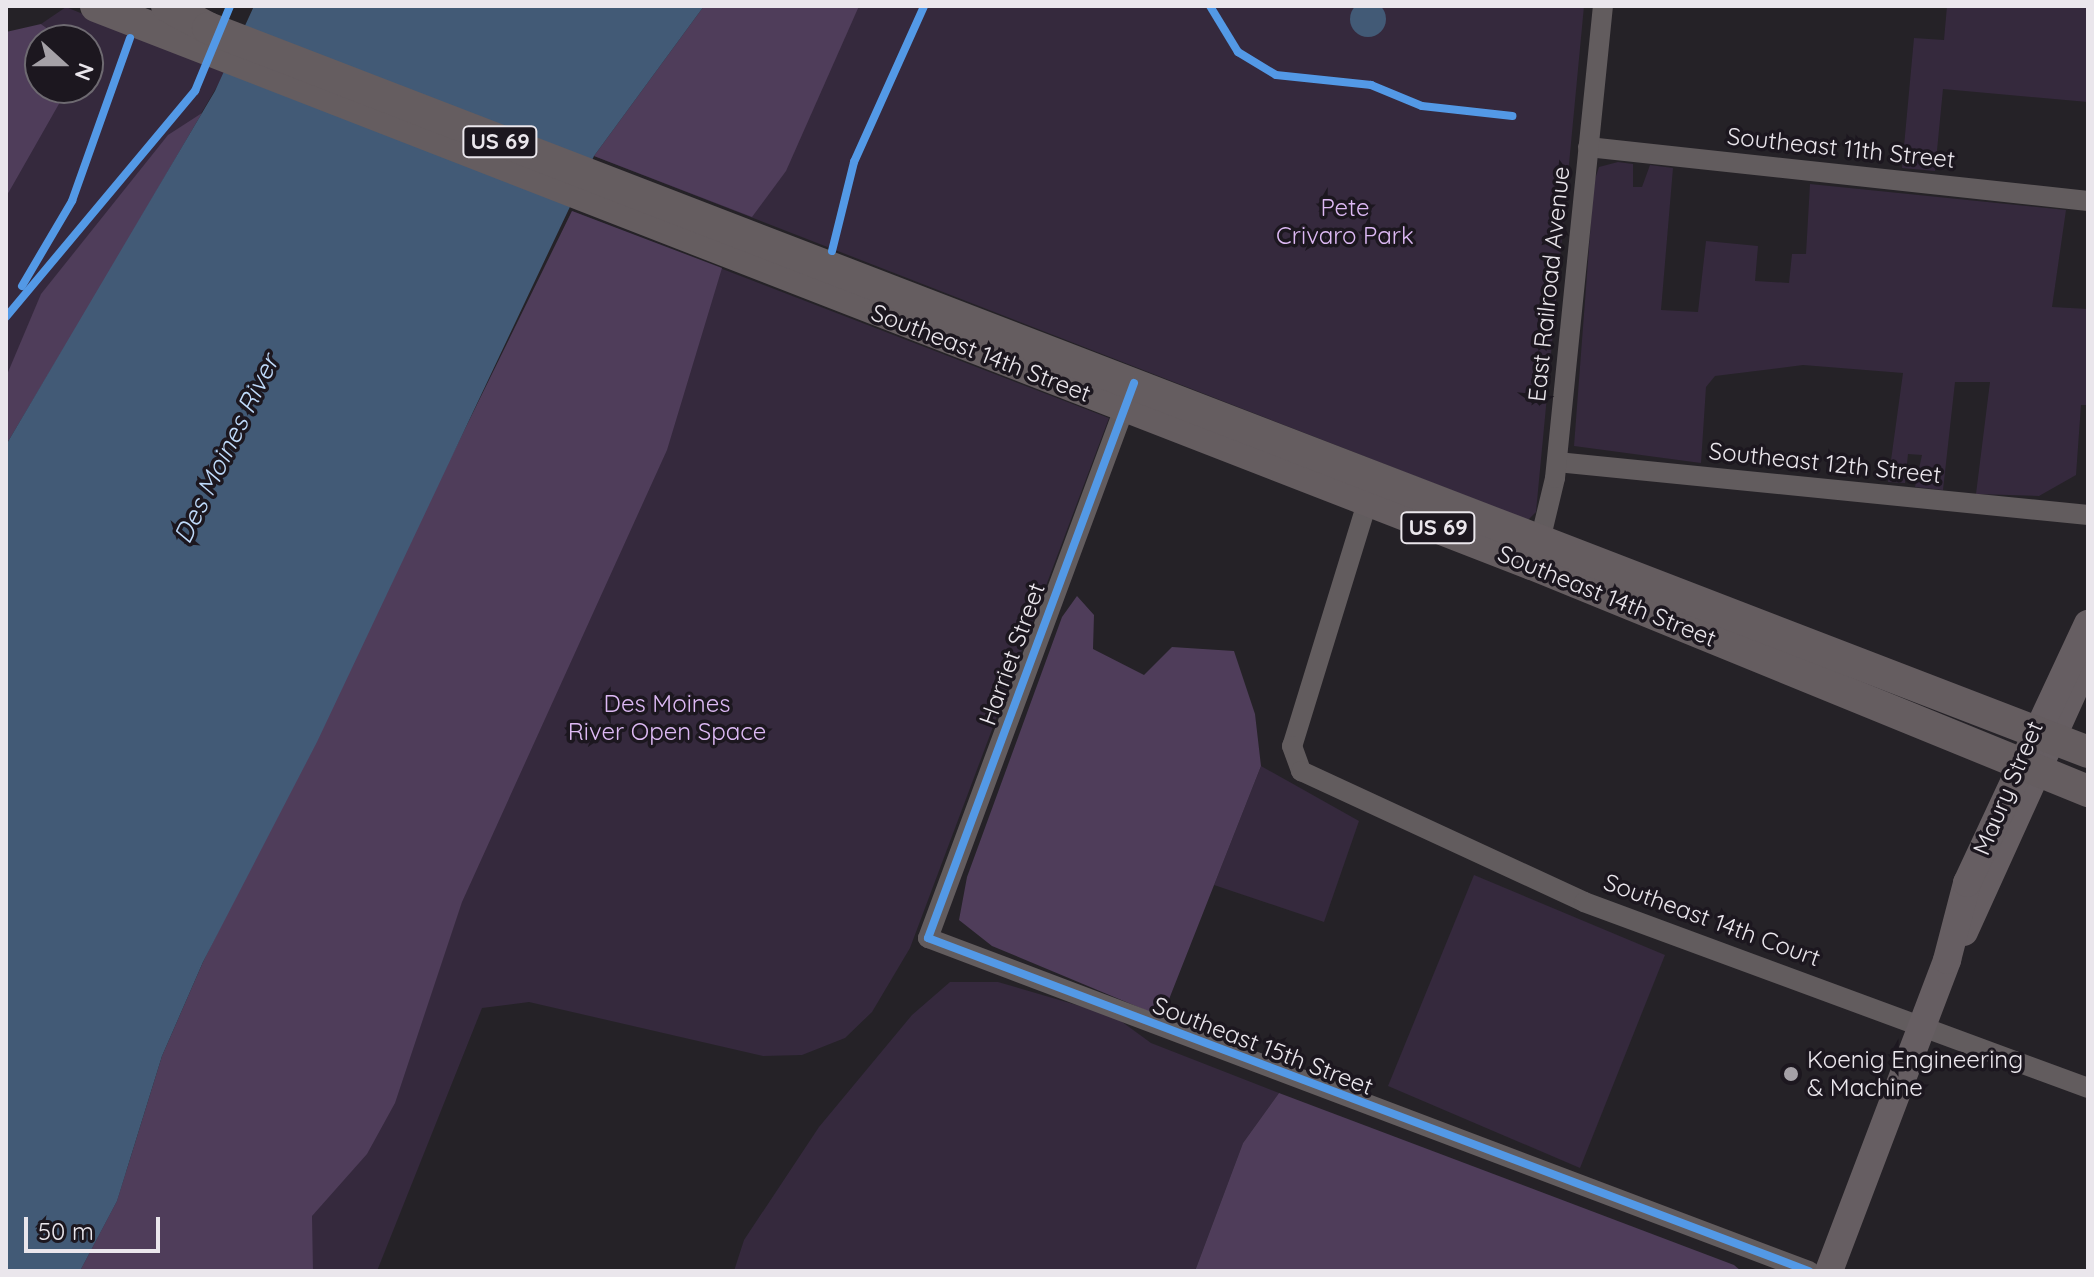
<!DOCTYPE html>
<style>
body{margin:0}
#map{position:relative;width:2094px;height:1277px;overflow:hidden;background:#252227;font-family:Quicksand,sans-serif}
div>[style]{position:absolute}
.green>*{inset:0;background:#35293d}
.forest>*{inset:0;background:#4f3d5a}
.water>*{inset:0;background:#425a76}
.round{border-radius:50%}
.street>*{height:20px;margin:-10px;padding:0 10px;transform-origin:10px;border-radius:10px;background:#625c5e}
.secondary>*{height:28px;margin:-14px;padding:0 14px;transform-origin:14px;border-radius:14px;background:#665e62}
.primary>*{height:32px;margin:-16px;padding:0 16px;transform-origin:16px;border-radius:16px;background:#655d60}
.cycleway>*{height:8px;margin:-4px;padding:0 4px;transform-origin:4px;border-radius:4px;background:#5399e6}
.dots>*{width:22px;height:22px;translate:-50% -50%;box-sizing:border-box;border:4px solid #1c171f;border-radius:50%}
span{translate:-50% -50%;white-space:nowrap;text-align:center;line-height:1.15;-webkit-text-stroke:7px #1c171f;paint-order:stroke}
.shield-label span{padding:2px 6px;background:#1c171f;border:2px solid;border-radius:6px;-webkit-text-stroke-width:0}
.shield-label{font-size:22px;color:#eae6ec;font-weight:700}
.street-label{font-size:24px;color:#eae6ec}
.park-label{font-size:24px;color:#ddb9f4}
.poi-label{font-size:24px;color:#eae6ec}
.left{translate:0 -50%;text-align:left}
.water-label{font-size:26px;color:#bfdafa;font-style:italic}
.frame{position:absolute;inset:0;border:8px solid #eae6ec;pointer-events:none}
.north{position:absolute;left:24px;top:24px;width:80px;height:80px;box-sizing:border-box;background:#1c171f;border:2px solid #6e6a71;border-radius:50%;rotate:111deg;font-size:22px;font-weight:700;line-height:32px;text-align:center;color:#eae6ec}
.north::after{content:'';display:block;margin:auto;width:28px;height:36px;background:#a5a1a7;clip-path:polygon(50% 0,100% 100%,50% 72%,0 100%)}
.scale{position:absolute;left:24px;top:1217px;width:136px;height:36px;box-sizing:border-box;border:4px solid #eae6ec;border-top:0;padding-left:10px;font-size:24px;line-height:28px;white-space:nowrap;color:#eae6ec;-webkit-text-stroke:6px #1c171f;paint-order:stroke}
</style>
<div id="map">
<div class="green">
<i style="clip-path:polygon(704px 6px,1584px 6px,1536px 512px,1528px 520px,594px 156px)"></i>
<i style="clip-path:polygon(1947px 6px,2088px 6px,2088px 102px,1943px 89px,1935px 171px,1902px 168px,1914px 38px,1944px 40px)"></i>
<i style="clip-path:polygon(66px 7px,225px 73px,6px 445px,6px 197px,49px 113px,68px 88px,88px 88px,88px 40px,63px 40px,41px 24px)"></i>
<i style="clip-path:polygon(1618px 162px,1633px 164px,1633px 187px,1642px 187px,1650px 165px,1673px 168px,1661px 310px,1698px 312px,1706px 241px,1758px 246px,1755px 281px,1789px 283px,1792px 254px,1806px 254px,1810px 184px,2066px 210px,2052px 307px,2088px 309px,2088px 405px,2081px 405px,2076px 475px,2039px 496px,1976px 494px,1990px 382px,1955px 382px,1943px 490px,1915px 487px,1922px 455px,1908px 454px,1905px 483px,1888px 482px,1903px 373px,1803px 365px,1715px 376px,1706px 387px,1701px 463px,1574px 446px,1594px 182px,1599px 167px)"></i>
<i style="clip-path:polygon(572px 211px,1109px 418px,910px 948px,872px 1012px,845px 1038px,802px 1055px,763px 1056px,529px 1002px,482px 1008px,377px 1271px,80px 1271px)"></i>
<i style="clip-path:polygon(1261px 766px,1359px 821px,1324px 922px,1214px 885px)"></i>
<i style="clip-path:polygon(1474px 875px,1665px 955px,1580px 1168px,1388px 1086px)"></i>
<i style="clip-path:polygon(950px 982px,998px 982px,1114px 1016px,1151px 1043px,1279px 1093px,1243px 1143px,1195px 1271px,734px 1271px,744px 1240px,819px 1127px,912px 1015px)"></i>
</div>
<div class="forest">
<i style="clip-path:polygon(704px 6px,859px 6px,786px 171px,752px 217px,594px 156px)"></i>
<i style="clip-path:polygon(41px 24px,63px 40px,40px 40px,40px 88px,68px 88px,6px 197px,6px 32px)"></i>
<i style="clip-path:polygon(202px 113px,100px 288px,6px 445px,6px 377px,41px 294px,168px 135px)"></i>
<i style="clip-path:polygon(572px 211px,722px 268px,667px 450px,462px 902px,395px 1103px,367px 1154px,312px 1216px,313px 1271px,80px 1271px,117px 1201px,162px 1056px,203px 962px)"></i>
<i style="clip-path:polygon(1077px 596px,1094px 615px,1093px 649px,1144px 675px,1172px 647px,1234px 651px,1255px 714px,1261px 766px,1162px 1017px,992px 946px,959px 920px,967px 877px,1062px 617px)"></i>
<i style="clip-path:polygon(1279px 1093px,1734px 1265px,1741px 1271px,1195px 1271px,1243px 1143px)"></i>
</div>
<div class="water">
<i class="round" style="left:1350px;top:1px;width:36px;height:36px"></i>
<i style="clip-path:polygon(254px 6px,704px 6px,594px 156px,317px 742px,203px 962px,162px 1056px,117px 1201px,80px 1271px,6px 1271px,6px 445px,215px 91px)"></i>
</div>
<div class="street">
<i style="left:1588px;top:147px;width:503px;rotate:6.16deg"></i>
<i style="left:1128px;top:398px;width:576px;rotate:110.32deg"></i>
<i style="left:928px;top:938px;width:942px;rotate:20.71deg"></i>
<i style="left:1557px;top:462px;width:534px;rotate:5.7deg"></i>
<i style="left:1371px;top:490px;width:268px;rotate:107.1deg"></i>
<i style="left:1292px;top:746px;width:27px;rotate:70deg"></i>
<i style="left:1301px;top:771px;width:312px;rotate:24.8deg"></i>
<i style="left:1584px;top:902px;width:537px;rotate:20.26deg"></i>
<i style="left:1538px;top:549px;width:73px;rotate:-76.5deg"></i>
<i style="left:1555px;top:478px;width:474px;rotate:-84.2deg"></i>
</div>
<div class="secondary">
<i style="left:1964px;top:932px;width:300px;rotate:-65.6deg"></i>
<i style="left:1829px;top:1271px;width:333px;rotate:-69.2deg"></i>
<i style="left:1947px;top:960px;width:80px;rotate:-75.4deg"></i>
<i style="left:1967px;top:883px;width:286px;rotate:-65deg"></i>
</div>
<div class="primary">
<i style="left:96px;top:6px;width:1541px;rotate:21.24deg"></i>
<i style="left:1532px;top:564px;width:601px;rotate:22.21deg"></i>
<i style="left:167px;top:6px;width:47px;rotate:28.2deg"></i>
<i style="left:208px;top:28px;width:2015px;rotate:21.06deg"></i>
</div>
<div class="cycleway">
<i style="left:1210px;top:6px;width:54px;rotate:58.7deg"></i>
<i style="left:1238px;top:52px;width:44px;rotate:31.2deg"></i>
<i style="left:1276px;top:75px;width:96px;rotate:6deg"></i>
<i style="left:1371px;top:85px;width:55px;rotate:22.4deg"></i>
<i style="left:1422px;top:106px;width:91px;rotate:6.3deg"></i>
<i style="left:832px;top:251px;width:92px;rotate:-76.1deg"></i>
<i style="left:854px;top:162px;width:171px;rotate:-65.8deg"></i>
<i style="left:22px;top:286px;width:99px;rotate:-59.5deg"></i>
<i style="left:72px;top:201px;width:173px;rotate:-70.4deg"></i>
<i style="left:6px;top:317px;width:295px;rotate:-50.1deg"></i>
<i style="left:195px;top:91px;width:92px;rotate:-67.6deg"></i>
<i style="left:1134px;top:383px;width:592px;rotate:110.36deg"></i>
<i style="left:928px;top:938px;width:942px;rotate:20.71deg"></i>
</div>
<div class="dots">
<i style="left:1791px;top:1074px;background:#a5a1a7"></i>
</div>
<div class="shield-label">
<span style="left:500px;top:142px">US 69</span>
<span style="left:1438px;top:528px">US 69</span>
</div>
<div class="street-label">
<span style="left:1841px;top:148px;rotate:6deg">Southeast 11th Street</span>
<span style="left:1549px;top:284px;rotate:-84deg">East Railroad Avenue</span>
<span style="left:981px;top:353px;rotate:21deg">Southeast 14th Street</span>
<span style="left:1825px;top:463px;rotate:6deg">Southeast 12th Street</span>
<span style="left:1607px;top:596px;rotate:22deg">Southeast 14th Street</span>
<span style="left:1012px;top:654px;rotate:-70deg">Harriet Street</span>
<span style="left:2008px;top:788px;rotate:-67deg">Maury Street</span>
<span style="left:1712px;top:920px;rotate:20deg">Southeast 14th Court</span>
<span style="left:1263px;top:1046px;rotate:21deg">Southeast 15th Street</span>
</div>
<div class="park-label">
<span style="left:1345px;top:222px">Pete<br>Crivaro Park</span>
<span style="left:667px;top:718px">Des Moines<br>River Open Space</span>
</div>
<div class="poi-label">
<span class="left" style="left:1807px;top:1074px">Koenig Engineering<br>&amp; Machine</span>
</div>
<div class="water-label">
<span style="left:226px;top:449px;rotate:-64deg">Des Moines River</span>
</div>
<div class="frame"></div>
<div class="north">N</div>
<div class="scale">50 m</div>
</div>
